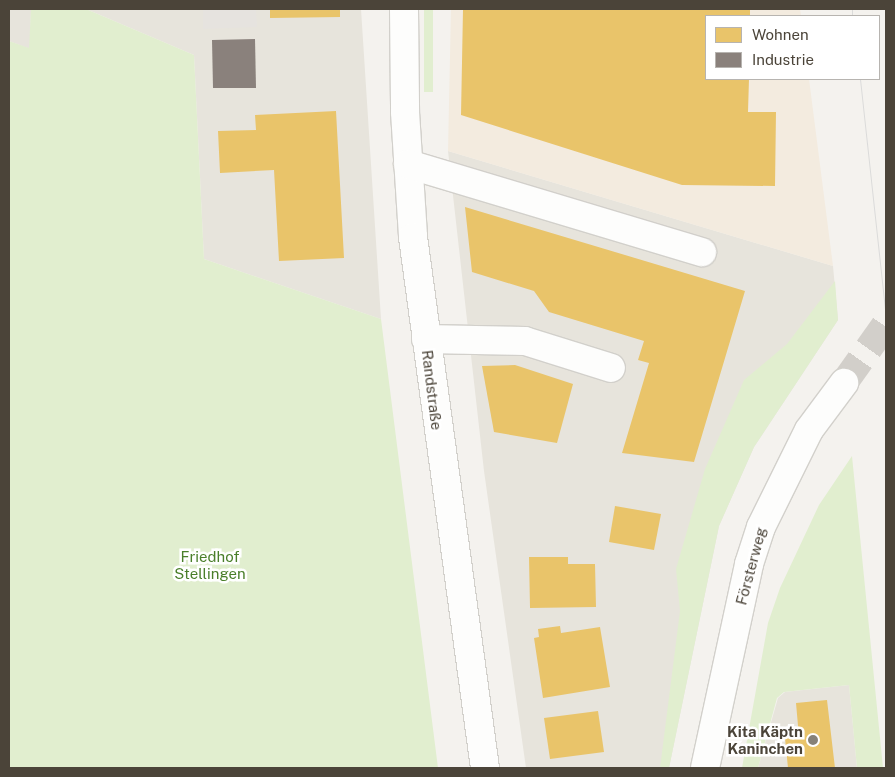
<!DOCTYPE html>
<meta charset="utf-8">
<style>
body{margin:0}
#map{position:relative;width:895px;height:777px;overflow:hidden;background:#f4f2ee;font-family:"Public Sans",sans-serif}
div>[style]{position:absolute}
.residential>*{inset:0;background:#e7e4dc}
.commercial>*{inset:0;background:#f3ebdf}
.green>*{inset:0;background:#e1eecf}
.parking>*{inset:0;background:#e6e3df}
.homes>*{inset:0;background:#e9c46a}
.industry>*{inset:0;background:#8a817c}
.minor-tunnel>*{height:28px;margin-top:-14px;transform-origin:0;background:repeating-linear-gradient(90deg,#d2cfca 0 28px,transparent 0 42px)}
.roads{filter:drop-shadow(1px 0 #d2d0cb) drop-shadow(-1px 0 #d2d0cb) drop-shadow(0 1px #d2d0cb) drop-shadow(0 -1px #d2d0cb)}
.minor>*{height:28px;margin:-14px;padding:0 14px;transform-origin:14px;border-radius:14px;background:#fdfdfc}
.tram>*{height:1px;margin:-0.5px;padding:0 0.5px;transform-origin:0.5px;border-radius:0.5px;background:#dbdbda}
.dots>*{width:14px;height:14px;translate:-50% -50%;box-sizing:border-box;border:2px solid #fff;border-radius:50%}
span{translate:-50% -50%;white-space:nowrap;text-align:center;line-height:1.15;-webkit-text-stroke:5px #fff;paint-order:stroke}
.street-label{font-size:15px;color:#4b4439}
.park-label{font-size:15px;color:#4a7f2a}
.poi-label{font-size:15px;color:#4b4439;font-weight:700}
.right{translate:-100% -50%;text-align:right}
.frame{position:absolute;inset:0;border:10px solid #4b4439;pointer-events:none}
.legend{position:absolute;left:705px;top:15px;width:175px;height:65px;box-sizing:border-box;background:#fff;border:1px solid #b7b4b0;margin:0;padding:6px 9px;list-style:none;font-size:15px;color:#4b4439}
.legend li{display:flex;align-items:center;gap:10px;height:25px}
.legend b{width:25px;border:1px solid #b7b4b0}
</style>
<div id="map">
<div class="residential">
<i style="clip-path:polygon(9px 9px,31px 9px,30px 49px,9px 41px)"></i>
<i style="clip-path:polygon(86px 9px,361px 9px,381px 319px,204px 259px,194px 55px)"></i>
<i style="clip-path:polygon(448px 151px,833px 266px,838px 320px,754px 447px,719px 526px,669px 768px,526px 768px,484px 471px)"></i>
<i style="clip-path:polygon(849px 685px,857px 768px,758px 768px,778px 698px,785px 692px)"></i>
</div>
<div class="commercial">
<i style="clip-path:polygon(451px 9px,800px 9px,801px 16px,706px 16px,706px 79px,809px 79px,833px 266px,448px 151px)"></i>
</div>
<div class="green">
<i style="clip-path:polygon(31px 9px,86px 9px,194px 55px,204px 259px,381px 319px,438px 768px,9px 768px,9px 41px,29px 48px)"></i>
<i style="clip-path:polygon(424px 9px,433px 9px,433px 92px,424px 92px)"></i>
<i style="clip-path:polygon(835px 281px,838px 320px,754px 447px,719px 526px,669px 768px,660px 768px,680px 611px,676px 569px,705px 469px,744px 380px,787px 344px)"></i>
<i style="clip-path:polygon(852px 456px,883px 768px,857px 768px,849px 685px,784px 692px,777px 698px,758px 768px,742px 768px,768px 623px,780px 588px,819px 505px)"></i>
</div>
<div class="parking">
<i style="clip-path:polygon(203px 9px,256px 9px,257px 27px,203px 29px)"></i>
</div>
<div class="homes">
<i style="clip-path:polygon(270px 9px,340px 9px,340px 17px,270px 18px)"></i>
<i style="clip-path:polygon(463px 9px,750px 9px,750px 16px,706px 16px,706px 79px,749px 79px,748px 112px,776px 112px,775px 186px,682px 185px,461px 115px)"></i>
<i style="clip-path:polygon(336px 111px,344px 258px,279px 261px,274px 170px,220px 173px,218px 131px,256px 130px,255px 115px)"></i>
<i style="clip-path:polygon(465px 207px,745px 291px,694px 462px,622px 453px,649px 363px,638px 360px,644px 341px,549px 312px,534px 291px,472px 272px)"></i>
<i style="clip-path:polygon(515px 365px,573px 384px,557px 443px,494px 432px,482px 366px)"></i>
<i style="clip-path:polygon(615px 506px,661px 514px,654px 550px,609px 542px)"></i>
<i style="clip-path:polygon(529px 557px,568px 557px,568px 564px,595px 564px,596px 607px,530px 608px)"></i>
<i style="clip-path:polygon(560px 626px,561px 633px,600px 627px,610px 687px,543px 698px,534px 638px,539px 637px,538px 629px)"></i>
<i style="clip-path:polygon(827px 700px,835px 768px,788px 768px,785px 738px,799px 737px,796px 703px)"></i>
<i style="clip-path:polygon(598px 711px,604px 752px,550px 759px,544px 718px)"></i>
</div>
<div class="industry">
<i style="clip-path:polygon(255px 39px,256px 88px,213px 88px,212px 40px)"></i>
</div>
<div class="minor-tunnel">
<i style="left:844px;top:383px;width:72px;rotate:-54.6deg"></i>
</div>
<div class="roads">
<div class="minor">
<i style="left:404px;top:9px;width:103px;rotate:89.4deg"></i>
<i style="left:405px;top:112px;width:125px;rotate:86.3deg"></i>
<i style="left:413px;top:237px;width:536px;rotate:82.28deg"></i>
<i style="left:408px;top:164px;width:307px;rotate:16.7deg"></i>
<i style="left:426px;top:339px;width:99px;rotate:1.2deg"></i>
<i style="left:525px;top:341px;width:90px;rotate:17.4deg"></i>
<i style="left:705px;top:768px;width:209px;rotate:-77.8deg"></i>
<i style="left:749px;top:564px;width:39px;rotate:-72deg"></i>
<i style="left:761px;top:527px;width:108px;rotate:-63.7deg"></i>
<i style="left:809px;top:430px;width:59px;rotate:-53.3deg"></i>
</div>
</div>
<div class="tram">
<i style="left:852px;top:9px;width:7px;rotate:90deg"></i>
<i style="left:860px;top:79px;width:242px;rotate:83.8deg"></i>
</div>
<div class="dots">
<i style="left:813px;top:740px;background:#868178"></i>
</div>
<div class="street-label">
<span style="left:432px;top:390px;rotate:83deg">Randstraße</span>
<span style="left:751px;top:566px;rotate:-75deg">Försterweg</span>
</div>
<div class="park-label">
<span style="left:210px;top:565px">Friedhof<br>Stellingen</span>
</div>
<div class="poi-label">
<span class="right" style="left:803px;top:740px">Kita Käptn<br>Kaninchen</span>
</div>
<div class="frame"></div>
<ul class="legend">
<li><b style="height:14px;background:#e9c46a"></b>Wohnen</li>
<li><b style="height:14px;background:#8a817c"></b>Industrie</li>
</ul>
</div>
